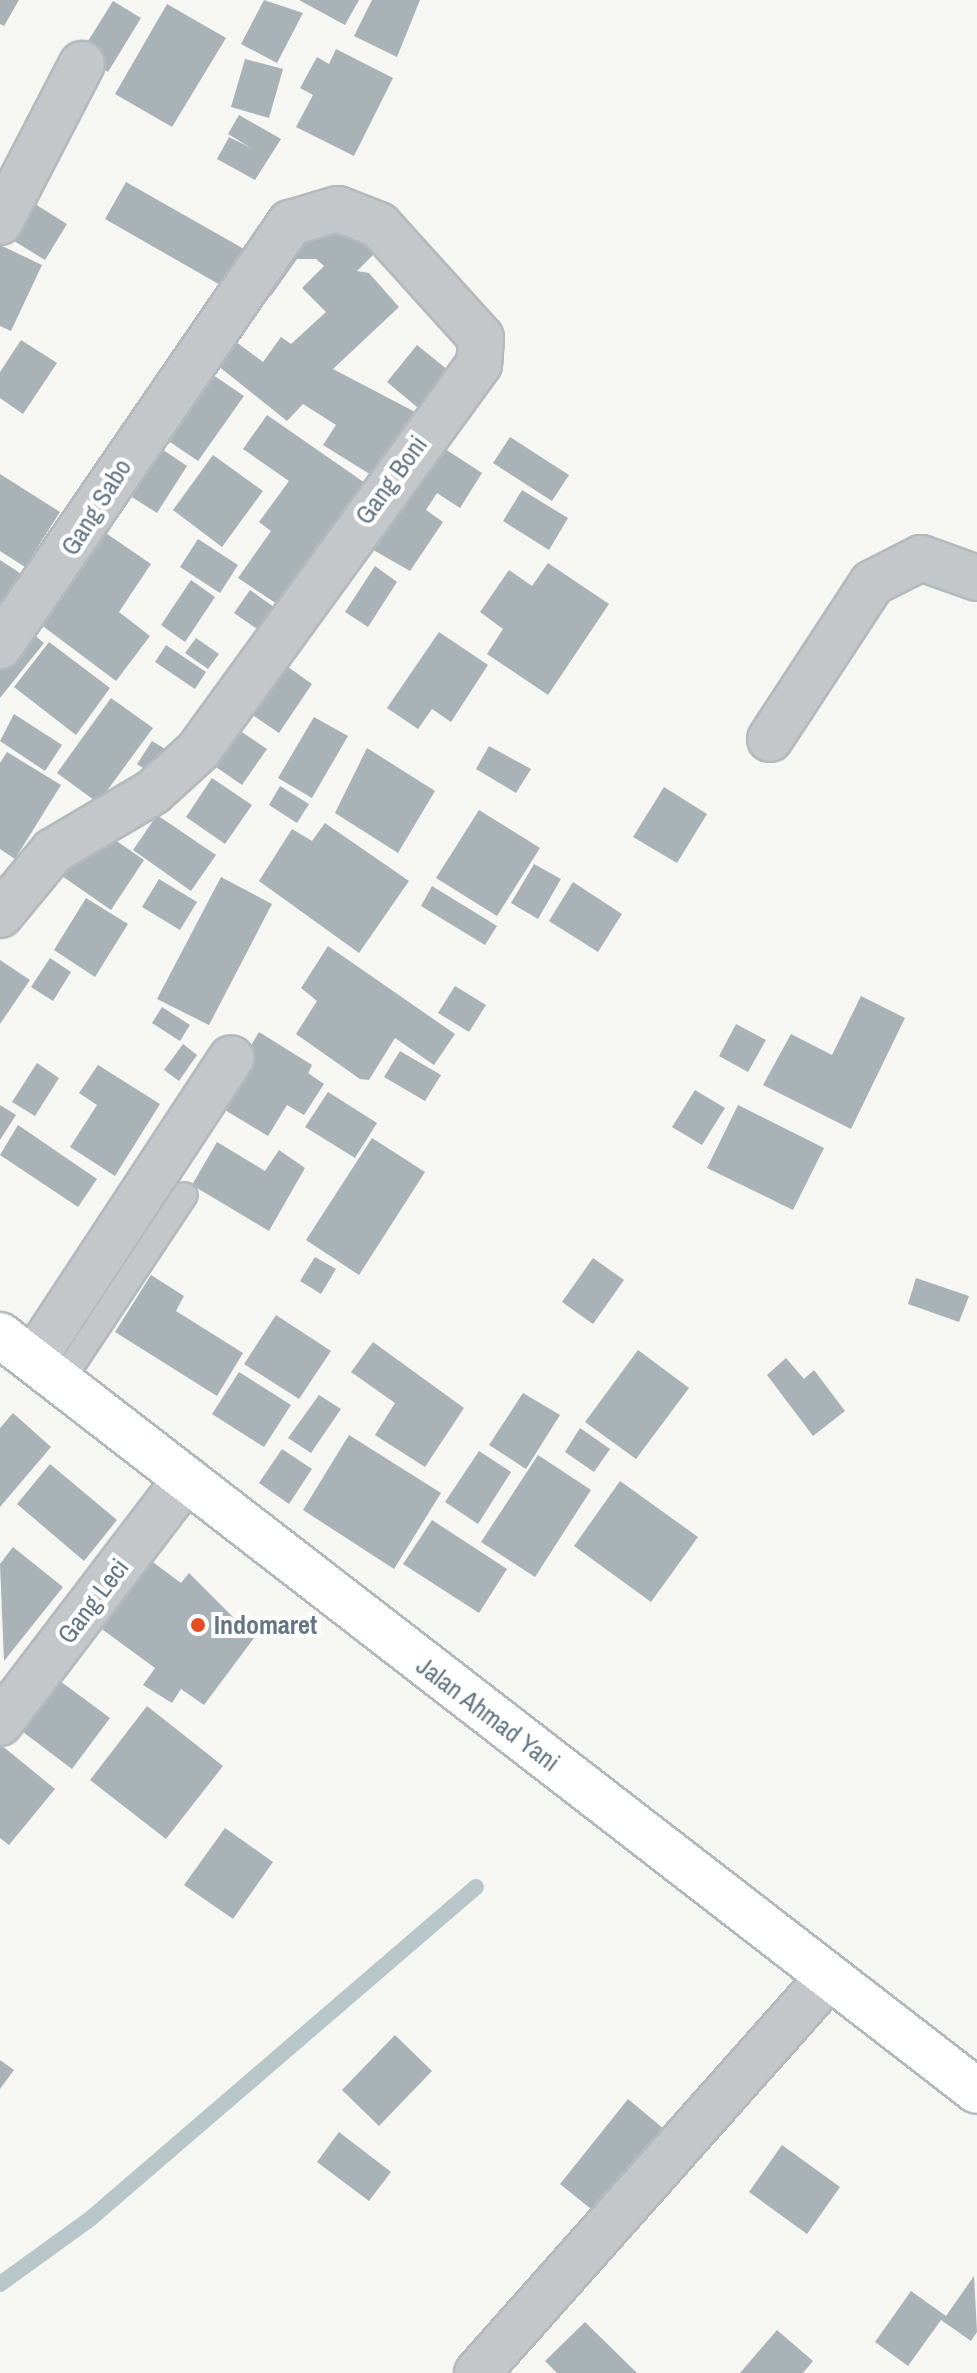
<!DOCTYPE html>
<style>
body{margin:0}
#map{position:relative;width:977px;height:2373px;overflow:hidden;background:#f6f6f2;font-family:"Archivo Narrow",sans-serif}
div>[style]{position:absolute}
.stream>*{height:16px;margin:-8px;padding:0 8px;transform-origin:8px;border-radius:8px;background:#b9c6c9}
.building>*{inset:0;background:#a9b2b7}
.roads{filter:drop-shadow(2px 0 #b3b9bd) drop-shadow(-2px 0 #b3b9bd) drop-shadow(0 2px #b3b9bd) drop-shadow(0 -2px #b3b9bd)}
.lane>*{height:24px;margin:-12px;padding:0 12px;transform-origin:12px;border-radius:12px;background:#c3c7ca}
.street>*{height:44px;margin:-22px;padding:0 22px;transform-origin:22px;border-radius:22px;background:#c3c7ca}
.secondary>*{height:44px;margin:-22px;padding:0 22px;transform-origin:22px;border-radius:22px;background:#fff}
.dots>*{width:22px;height:22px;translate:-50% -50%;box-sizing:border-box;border:4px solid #fff;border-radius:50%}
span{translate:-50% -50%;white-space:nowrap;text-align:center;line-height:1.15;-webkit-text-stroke:8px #fff;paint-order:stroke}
.street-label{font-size:26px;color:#647684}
.poi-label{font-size:26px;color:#647684;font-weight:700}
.left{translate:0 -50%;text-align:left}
</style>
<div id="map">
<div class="stream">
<i style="left:0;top:2284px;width:111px;rotate:-35.8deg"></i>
<i style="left:90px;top:2219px;width:509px;rotate:-40.7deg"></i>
</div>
<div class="building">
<i style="clip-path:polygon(0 0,19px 0,4px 26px,0 24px)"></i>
<i style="clip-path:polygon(264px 0,303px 13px,277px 63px,241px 44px)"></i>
<i style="clip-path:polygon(299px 0,359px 0,345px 25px)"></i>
<i style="clip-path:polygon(372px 0,420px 0,397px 57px,354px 36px)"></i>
<i style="clip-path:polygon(113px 1px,141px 18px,108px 72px,80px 54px)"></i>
<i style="clip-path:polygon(167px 4px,226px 38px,172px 127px,115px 94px)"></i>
<i style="clip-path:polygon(336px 49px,393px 78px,354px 156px,296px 127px,313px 95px,300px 88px,317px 57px,329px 64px)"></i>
<i style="clip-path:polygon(245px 59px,283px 69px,269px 118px,231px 107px)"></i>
<i style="clip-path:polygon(239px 115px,281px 139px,255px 180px,217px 159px,229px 137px,251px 148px,228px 134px)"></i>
<i style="clip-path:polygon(126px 182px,244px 249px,222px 286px,105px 219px)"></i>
<i style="clip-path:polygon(27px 199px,67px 224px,45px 260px,6px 236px)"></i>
<i style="clip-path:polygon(338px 220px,374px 254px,357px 271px,369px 273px,399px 307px,333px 369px,417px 413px,376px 478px,323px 445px,336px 425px,303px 404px,287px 421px,202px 353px,219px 329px,263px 362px,281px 337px,291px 344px,326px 312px,302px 288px,324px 266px,316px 259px,297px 259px,271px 296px,248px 278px,283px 229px)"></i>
<i style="clip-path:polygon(0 245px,42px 265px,11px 331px,0 326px)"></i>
<i style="clip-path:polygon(21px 340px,57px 363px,23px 414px,0 398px,0 372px)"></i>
<i style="clip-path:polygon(417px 345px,454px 375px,423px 412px,387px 382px)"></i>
<i style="clip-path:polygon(194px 362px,244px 396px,198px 461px,148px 427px)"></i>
<i style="clip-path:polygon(267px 415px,365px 483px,277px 604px,238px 578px,271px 531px,259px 522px,289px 481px,243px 449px)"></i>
<i style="clip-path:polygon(425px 436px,482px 473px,460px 508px,437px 493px,426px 510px,443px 522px,410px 571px,356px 540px)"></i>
<i style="clip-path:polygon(510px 437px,569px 475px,552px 501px,493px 463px)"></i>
<i style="clip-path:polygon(147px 439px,187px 466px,157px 513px,116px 487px)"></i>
<i style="clip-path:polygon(213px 455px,263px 491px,222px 547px,173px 510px)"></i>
<i style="clip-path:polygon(0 474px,60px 512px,25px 567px,0 551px)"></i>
<i style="clip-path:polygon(522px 490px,568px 518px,549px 550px,503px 521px)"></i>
<i style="clip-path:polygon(94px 525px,151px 564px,119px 612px,150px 636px,116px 681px,32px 618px)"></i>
<i style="clip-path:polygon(198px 539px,238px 565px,220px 593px,180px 567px)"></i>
<i style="clip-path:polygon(0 560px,20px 573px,0 604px)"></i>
<i style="clip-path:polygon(548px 563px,609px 604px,548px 695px,487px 654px,503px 629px,480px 612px,509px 570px,532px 586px)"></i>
<i style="clip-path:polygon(375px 566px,397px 582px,368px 627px,345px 612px)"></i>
<i style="clip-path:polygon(191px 580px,215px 597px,185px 642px,161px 625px)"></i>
<i style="clip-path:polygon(250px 590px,278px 610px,263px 633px,234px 613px)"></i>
<i style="clip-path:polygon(22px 625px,44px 643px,0 698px,0 652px)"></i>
<i style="clip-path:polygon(439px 632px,488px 665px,451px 722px,432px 709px,418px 729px,387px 708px)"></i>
<i style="clip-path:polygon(196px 638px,219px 654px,208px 669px,185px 653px)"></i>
<i style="clip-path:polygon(49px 642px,110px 688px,76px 735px,14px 687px)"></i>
<i style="clip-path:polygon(166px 645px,206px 672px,195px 689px,155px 662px)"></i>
<i style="clip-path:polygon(271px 655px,312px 684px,279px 733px,238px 705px)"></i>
<i style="clip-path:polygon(111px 698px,153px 728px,98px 803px,57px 773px)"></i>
<i style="clip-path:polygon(14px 714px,62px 745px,45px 771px,0 741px)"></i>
<i style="clip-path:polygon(314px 717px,348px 736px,312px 798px,278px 778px)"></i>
<i style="clip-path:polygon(224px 720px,267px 749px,242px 785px,200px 756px)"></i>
<i style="clip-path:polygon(152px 741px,175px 755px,159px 779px,137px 764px)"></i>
<i style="clip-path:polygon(489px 746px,531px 769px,516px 793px,476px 769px)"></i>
<i style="clip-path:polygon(367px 748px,435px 791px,398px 853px,335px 813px)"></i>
<i style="clip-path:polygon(7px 752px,61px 785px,15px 859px,0 849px,0 763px)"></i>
<i style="clip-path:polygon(212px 778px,252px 805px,225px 844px,186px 817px)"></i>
<i style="clip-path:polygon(280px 786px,309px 804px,297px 823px,269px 805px)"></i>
<i style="clip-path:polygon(664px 787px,707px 814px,677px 863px,633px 837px)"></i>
<i style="clip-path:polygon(479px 810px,540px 848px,497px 916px,436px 878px)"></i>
<i style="clip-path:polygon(157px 815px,216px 855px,191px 891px,133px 850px)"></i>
<i style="clip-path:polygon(325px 823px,409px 881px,359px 953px,259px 881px,292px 829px,312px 841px)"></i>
<i style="clip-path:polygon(95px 826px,144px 860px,111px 910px,62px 876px)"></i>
<i style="clip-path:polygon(534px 864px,561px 879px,538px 919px,511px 903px)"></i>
<i style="clip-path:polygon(221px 877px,272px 904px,209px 1025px,157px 999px)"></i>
<i style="clip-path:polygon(159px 879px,197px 902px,180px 930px,142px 907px)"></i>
<i style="clip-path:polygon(573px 882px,622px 914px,598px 952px,549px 921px)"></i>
<i style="clip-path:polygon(432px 886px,497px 926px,485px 945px,421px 906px)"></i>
<i style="clip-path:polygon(86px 898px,128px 924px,95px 977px,54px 950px)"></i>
<i style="clip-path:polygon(328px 946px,455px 1034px,434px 1065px,395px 1038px,369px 1080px,360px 1079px,296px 1034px,317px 1001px,301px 988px)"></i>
<i style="clip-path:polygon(50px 958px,71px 972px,53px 1001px,31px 987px)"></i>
<i style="clip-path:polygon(0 960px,30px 980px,0 1024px)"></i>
<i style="clip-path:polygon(455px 986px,486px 1005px,469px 1032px,438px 1013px)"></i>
<i style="clip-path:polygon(861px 996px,905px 1018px,851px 1129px,763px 1085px,791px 1034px,832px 1055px)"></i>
<i style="clip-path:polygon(162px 1007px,190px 1025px,180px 1041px,152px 1023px)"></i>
<i style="clip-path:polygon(736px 1024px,766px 1040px,748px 1072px,719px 1056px)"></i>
<i style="clip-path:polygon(259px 1032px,312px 1065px,308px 1073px,324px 1084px,304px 1115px,287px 1105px,268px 1136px,215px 1104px)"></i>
<i style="clip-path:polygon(183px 1044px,197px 1055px,179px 1081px,164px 1070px)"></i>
<i style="clip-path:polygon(400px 1051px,441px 1075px,425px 1101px,384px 1077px)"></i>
<i style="clip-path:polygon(37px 1063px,59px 1078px,35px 1116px,12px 1102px)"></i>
<i style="clip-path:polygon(98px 1065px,160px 1104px,115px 1176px,70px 1147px,97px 1105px,79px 1093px)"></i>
<i style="clip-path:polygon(695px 1090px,725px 1108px,702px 1145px,672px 1127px)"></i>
<i style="clip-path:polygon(328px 1092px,377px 1123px,355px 1158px,305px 1127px)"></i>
<i style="clip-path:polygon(0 1105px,16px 1115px,0 1140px)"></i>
<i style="clip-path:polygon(738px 1105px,824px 1148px,793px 1210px,707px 1168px)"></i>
<i style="clip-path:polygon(18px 1125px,97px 1179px,78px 1207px,0 1155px)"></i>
<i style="clip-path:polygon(372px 1138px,425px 1172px,359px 1275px,306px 1240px)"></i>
<i style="clip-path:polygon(217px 1142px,265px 1171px,279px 1150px,305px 1168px,269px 1231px,192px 1185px)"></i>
<i style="clip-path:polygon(315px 1257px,336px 1269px,321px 1294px,300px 1281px)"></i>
<i style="clip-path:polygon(593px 1258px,624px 1280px,593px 1324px,562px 1302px)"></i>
<i style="clip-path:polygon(151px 1275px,184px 1296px,176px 1311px,243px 1353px,217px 1396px,115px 1332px)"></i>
<i style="clip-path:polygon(916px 1278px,969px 1296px,959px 1322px,908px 1304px)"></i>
<i style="clip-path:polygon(276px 1315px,331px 1351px,299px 1399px,244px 1364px)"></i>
<i style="clip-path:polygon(373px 1342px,464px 1408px,425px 1467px,375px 1435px,395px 1403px,351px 1372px)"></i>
<i style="clip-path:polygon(638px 1350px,689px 1388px,636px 1459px,585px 1422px)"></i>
<i style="clip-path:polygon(786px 1358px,804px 1379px,814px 1370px,845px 1411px,813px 1436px,767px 1375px)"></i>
<i style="clip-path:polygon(239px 1372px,291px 1405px,264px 1447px,212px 1414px)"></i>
<i style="clip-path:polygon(523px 1393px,560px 1415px,526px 1469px,489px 1445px)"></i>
<i style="clip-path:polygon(319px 1395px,341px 1409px,311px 1453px,288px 1438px)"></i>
<i style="clip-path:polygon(13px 1413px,51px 1447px,0 1507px,0 1428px)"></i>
<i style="clip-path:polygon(580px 1428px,610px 1449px,594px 1472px,565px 1452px)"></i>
<i style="clip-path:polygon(349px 1435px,441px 1493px,394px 1569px,303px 1510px)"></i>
<i style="clip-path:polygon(282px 1449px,312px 1469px,289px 1504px,259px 1483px)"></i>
<i style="clip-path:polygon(479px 1451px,511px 1472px,478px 1524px,445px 1502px)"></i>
<i style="clip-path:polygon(538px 1455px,591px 1490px,535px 1577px,481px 1542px)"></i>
<i style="clip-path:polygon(50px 1464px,117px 1520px,84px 1561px,17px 1504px)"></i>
<i style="clip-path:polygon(620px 1481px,698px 1537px,651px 1602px,574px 1546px)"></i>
<i style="clip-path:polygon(432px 1520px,507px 1569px,479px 1613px,403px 1564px)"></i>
<i style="clip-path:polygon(13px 1547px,63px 1587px,4px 1661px,0 1564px)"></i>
<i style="clip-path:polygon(146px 1557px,181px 1583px,189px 1573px,254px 1638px,204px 1705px,181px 1689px,172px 1703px,143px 1685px,155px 1668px,95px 1624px)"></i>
<i style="clip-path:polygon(56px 1678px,110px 1718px,72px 1769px,19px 1729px)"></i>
<i style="clip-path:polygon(147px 1706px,223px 1766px,166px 1839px,90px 1780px)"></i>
<i style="clip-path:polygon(0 1744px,55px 1789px,9px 1845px,0 1838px)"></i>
<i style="clip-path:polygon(225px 1828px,273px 1862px,233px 1919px,184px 1885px)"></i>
<i style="clip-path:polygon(395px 2035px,432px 2071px,379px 2126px,342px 2090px)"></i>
<i style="clip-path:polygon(0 2060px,14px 2070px,0 2089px)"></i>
<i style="clip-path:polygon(628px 2099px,664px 2129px,596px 2213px,560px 2184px)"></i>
<i style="clip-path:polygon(339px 2132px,391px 2172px,369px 2201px,317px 2162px)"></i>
<i style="clip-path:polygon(782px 2145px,840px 2187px,807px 2234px,749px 2192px)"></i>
<i style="clip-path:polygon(974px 2276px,977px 2332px,971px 2341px,941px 2320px,908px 2366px,875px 2342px,911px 2291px,946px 2316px)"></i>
<i style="clip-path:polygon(585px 2322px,637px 2373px,557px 2373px,545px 2361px)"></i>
<i style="clip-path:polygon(777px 2330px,813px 2361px,803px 2373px,740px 2373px)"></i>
</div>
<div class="roads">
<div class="lane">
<i style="left:61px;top:1382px;width:224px;rotate:-56.5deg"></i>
</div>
<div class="street">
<i style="left:0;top:222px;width:178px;rotate:-62.6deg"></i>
<i style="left:0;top:646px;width:513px;rotate:-55.57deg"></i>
<i style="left:290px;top:223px;width:50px;rotate:-16.3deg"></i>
<i style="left:338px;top:209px;width:44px;rotate:21.3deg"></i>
<i style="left:379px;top:225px;width:152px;rotate:47.9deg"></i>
<i style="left:481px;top:338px;width:26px;rotate:94deg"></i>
<i style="left:479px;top:364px;width:477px;rotate:126deg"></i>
<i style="left:199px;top:750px;width:62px;rotate:137.6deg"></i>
<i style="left:153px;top:792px;width:116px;rotate:149.5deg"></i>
<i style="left:53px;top:851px;width:83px;rotate:129.6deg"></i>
<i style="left:770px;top:739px;width:186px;rotate:-56.8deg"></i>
<i style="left:872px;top:583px;width:55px;rotate:-27deg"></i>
<i style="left:921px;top:558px;width:59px;rotate:19.7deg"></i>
<i style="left:33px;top:1360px;width:361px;rotate:-56.7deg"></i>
<i style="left:0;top:1723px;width:307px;rotate:-52.7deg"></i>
<i style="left:477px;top:2373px;width:530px;rotate:-48.37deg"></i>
</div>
<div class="secondary">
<i style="left:0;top:1335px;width:1235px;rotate:37.73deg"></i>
</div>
</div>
<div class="dots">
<i style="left:198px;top:1625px;background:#e64e22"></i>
</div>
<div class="street-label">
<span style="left:391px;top:480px;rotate:-54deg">Gang Boni</span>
<span style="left:96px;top:507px;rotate:-58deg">Gang Sabo</span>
<span style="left:93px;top:1601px;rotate:-53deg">Gang Leci</span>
<span style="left:488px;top:1714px;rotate:37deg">Jalan Ahmad Yani</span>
</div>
<div class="poi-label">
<span class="left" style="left:214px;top:1625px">Indomaret</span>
</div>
</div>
